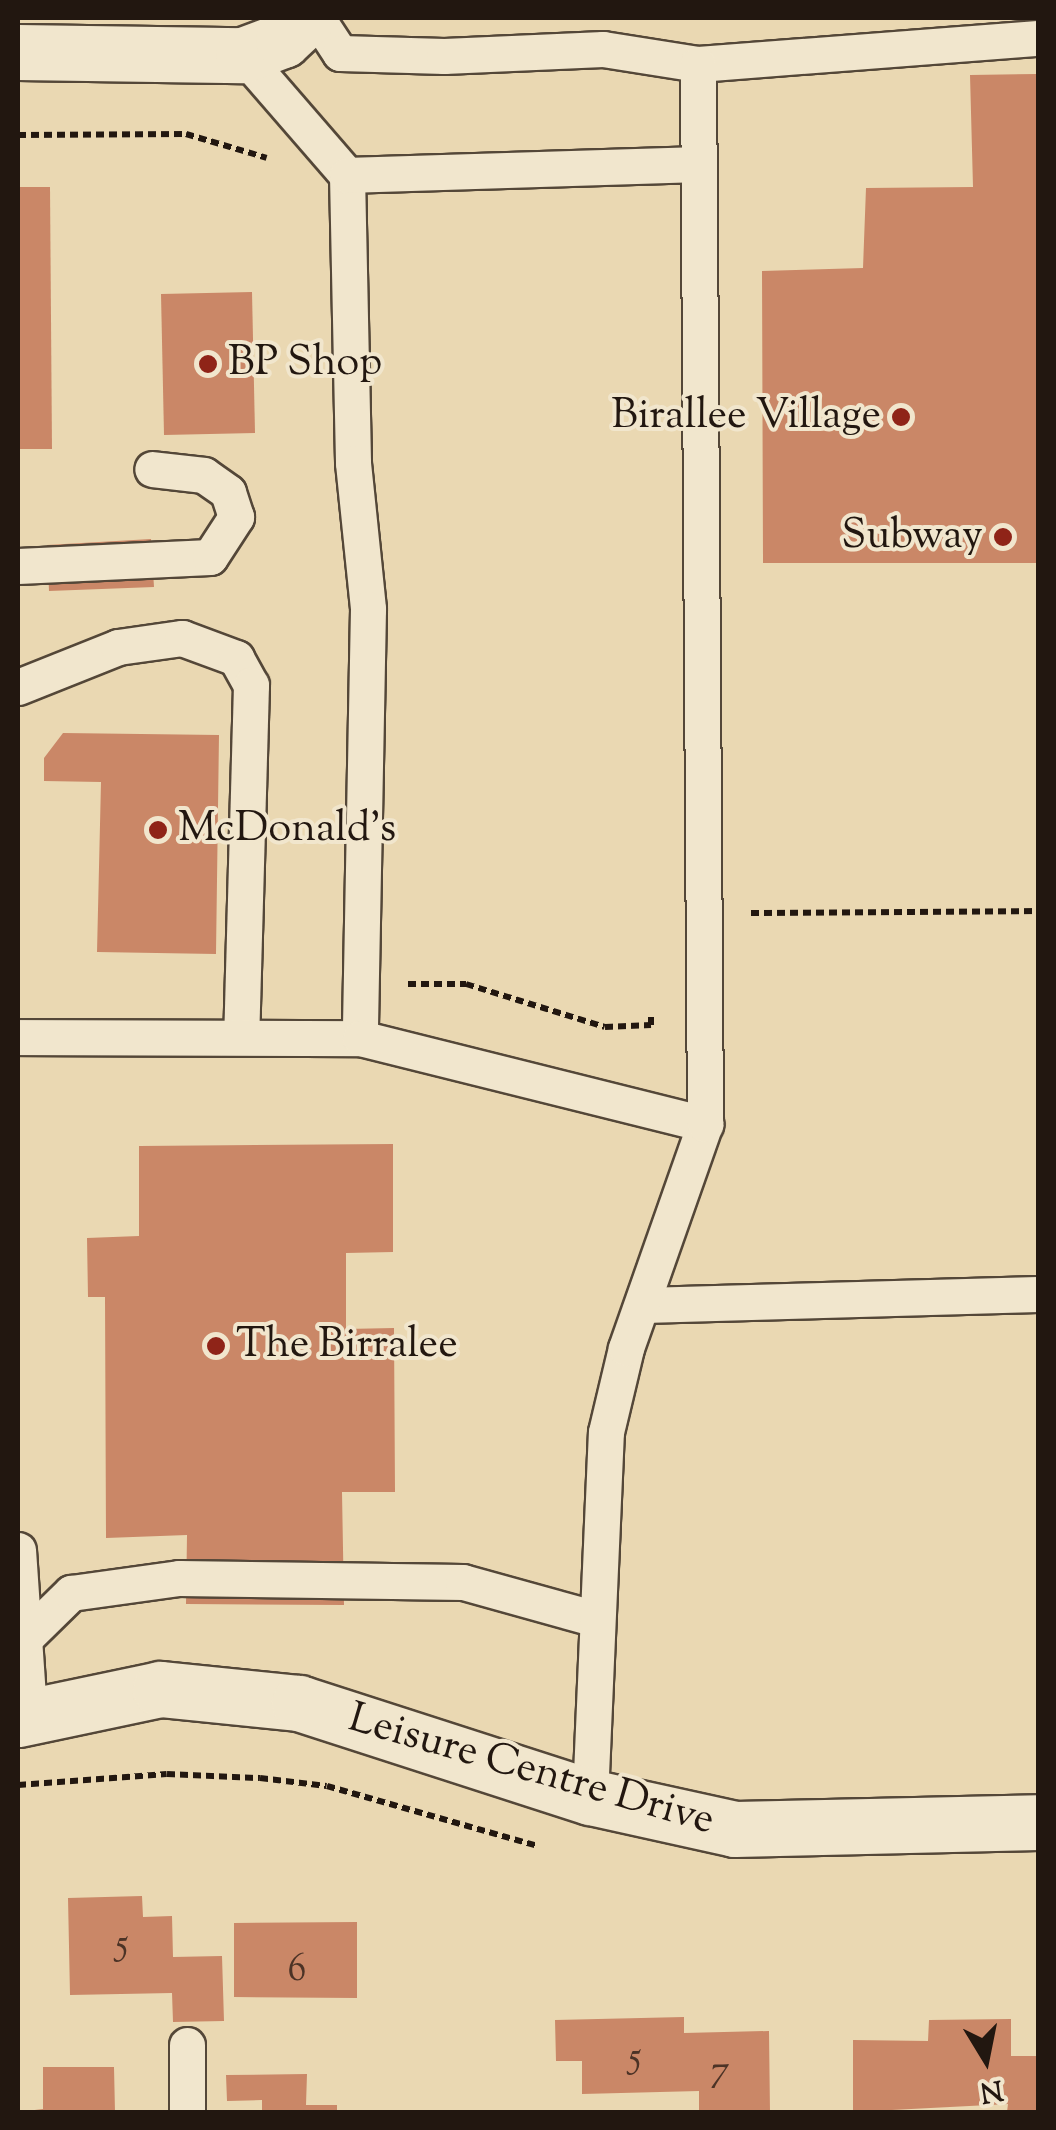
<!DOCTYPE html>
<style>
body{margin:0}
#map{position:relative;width:1056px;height:2130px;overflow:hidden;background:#ead8b2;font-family:"Sorts Mill Goudy",serif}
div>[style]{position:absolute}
.building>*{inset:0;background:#ca8767}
.path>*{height:6px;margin-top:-3px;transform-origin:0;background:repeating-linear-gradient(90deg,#221710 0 8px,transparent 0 13px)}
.roads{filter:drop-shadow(2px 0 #544738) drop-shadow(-2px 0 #544738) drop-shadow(0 2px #544738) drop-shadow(0 -2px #544738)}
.lane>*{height:35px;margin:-17.5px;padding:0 17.5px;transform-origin:17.5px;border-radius:17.5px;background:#f1e6cd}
.street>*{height:55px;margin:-27.5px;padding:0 27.5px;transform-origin:27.5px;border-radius:27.5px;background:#f1e6cd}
.dots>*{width:28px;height:28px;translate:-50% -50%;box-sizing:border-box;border:5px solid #f1e6cd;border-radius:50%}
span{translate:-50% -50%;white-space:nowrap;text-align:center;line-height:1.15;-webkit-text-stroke:8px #f1e6cd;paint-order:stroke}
.number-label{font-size:38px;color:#4c3326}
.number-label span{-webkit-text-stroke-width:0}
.poi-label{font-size:42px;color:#221710}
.left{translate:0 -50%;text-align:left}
.right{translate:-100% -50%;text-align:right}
.street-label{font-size:42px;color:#221710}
.frame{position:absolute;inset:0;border:20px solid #221710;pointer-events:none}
.north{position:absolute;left:936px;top:2010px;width:100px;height:100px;-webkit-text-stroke:8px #f1e6cd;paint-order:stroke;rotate:170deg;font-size:28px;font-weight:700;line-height:40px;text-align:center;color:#221710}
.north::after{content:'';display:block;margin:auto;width:35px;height:45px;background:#221710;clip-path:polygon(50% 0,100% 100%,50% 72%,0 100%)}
</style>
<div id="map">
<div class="building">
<i style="clip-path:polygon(1038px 74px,1038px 563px,763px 563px,762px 271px,863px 268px,866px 188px,973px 187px,970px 75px)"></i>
<i style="clip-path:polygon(18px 187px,50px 187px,52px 449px,18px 449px)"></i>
<i style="clip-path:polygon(252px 292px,255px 433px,164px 435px,161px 294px)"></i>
<i style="clip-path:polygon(151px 539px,154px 587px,49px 591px,47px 545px)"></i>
<i style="clip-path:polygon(63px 733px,219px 735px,216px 954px,97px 952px,101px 782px,44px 781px,44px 758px)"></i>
<i style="clip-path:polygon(393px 1144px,393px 1252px,346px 1253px,346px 1329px,394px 1328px,395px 1492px,342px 1492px,344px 1605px,186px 1604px,187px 1535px,106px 1538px,105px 1297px,88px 1297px,87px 1238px,139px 1236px,139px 1146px)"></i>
<i style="clip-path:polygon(142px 1896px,143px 1917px,172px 1916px,173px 1957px,222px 1956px,224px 2021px,173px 2022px,172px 1993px,70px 1995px,68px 1898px)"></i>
<i style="clip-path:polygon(357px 1922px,357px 1998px,234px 1997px,234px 1923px)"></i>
<i style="clip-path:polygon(684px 2017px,684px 2033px,769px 2031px,770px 2112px,699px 2112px,699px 2091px,582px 2094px,582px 2061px,556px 2061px,555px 2020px)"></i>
<i style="clip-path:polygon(1011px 2019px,1011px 2056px,1038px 2056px,1038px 2112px,1007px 2112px,1008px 2104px,853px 2112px,853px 2040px,928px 2041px,929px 2020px)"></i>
<i style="clip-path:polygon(43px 2067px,114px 2067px,115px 2112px,18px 2112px,43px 2109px)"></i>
<i style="clip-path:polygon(307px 2074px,306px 2105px,337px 2105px,337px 2112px,262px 2112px,262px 2100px,227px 2101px,226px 2075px)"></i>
</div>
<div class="path">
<i style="left:18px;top:135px;width:168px;rotate:-0.3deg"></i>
<i style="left:186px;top:134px;width:84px;rotate:16.5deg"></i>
<i style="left:751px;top:913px;width:287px;rotate:-0.4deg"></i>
<i style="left:408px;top:984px;width:58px"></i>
<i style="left:466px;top:984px;width:145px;rotate:17.2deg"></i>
<i style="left:605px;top:1027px;width:46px;rotate:-2.5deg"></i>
<i style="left:651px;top:1025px;width:12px;rotate:-90deg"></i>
<i style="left:18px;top:1785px;width:149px;rotate:-4.2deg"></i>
<i style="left:167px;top:1774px;width:93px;rotate:2.5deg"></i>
<i style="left:260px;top:1778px;width:67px;rotate:6.8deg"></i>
<i style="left:327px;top:1786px;width:218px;rotate:15.9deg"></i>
</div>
<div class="roads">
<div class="lane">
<i style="left:317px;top:18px;width:42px;rotate:56.7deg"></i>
<i style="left:340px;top:53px;width:104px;rotate:1.7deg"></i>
<i style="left:444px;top:56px;width:159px;rotate:-2.5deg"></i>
<i style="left:603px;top:49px;width:96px;rotate:9deg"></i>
<i style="left:698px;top:64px;width:341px;rotate:-4.4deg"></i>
<i style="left:243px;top:55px;width:159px;rotate:49.1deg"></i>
<i style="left:347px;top:175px;width:288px;rotate:88.8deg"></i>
<i style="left:353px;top:463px;width:147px;rotate:84.1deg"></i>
<i style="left:368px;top:609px;width:429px;rotate:91.1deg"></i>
<i style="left:347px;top:175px;width:352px;rotate:-1.8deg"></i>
<i style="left:18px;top:566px;width:192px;rotate:-2.7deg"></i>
<i style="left:210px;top:557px;width:48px;rotate:-57deg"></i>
<i style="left:236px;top:517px;width:26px;rotate:-108deg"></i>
<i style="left:228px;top:492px;width:29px;rotate:-145deg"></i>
<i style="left:204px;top:475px;width:52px;rotate:-173.4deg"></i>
<i style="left:18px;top:687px;width:108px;rotate:-21.8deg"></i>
<i style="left:118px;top:647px;width:65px;rotate:-8deg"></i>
<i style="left:182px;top:638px;width:58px;rotate:20.3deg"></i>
<i style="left:236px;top:658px;width:31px;rotate:61deg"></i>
<i style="left:251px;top:685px;width:349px;rotate:91.6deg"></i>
<i style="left:18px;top:1037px;width:342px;rotate:0.2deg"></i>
<i style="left:360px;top:1038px;width:356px;rotate:14deg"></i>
<i style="left:643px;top:1305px;width:395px;rotate:-1.6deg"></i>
<i style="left:18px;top:1550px;width:162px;rotate:86.1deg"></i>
<i style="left:24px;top:1639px;width:66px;rotate:-44.4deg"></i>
<i style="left:71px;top:1593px;width:109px;rotate:-7.9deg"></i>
<i style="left:179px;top:1578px;width:284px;rotate:0.8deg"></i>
<i style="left:463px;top:1582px;width:138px;rotate:15.5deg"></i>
<i style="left:590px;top:1797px;width:365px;rotate:-87.5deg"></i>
<i style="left:606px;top:1432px;width:86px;rotate:-76.6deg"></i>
<i style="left:626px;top:1348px;width:238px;rotate:-70.6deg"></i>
<i style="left:705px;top:1124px;width:1060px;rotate:-90.38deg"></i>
<i style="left:187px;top:2112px;width:67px;rotate:-90deg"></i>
</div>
<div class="street">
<i style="left:18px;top:52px;width:225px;rotate:0.8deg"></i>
<i style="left:243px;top:55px;width:43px;rotate:-20.6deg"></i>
<i style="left:283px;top:40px;width:33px;rotate:-43deg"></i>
<i style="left:18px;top:1719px;width:145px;rotate:-11.9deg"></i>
<i style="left:160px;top:1689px;width:140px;rotate:5.8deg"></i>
<i style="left:299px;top:1703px;width:306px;rotate:17.9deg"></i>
<i style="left:590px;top:1797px;width:148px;rotate:12.4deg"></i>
<i style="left:735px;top:1829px;width:303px;rotate:-1.3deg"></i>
</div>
</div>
<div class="dots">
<i style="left:208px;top:364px;background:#8f2418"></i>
<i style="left:901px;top:417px;background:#8f2418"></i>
<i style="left:1003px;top:537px;background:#8f2418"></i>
<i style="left:158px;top:830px;background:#8f2418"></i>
<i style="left:216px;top:1346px;background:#8f2418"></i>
</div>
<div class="number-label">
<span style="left:122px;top:1946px">5</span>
<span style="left:297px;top:1972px">6</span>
<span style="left:635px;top:2059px">5</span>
<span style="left:720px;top:2073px">7</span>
</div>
<div class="poi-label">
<span class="left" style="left:228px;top:364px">BP Shop</span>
<span class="right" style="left:881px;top:417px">Birallee Village</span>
<span class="right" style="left:983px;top:537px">Subway</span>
<span class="left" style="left:178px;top:830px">McDonald's</span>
<span class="left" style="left:236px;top:1346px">The Birralee</span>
</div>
<div class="street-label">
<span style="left:531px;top:1771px;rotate:16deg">Leisure Centre Drive</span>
</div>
<div class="frame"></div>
<div class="north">N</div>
</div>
